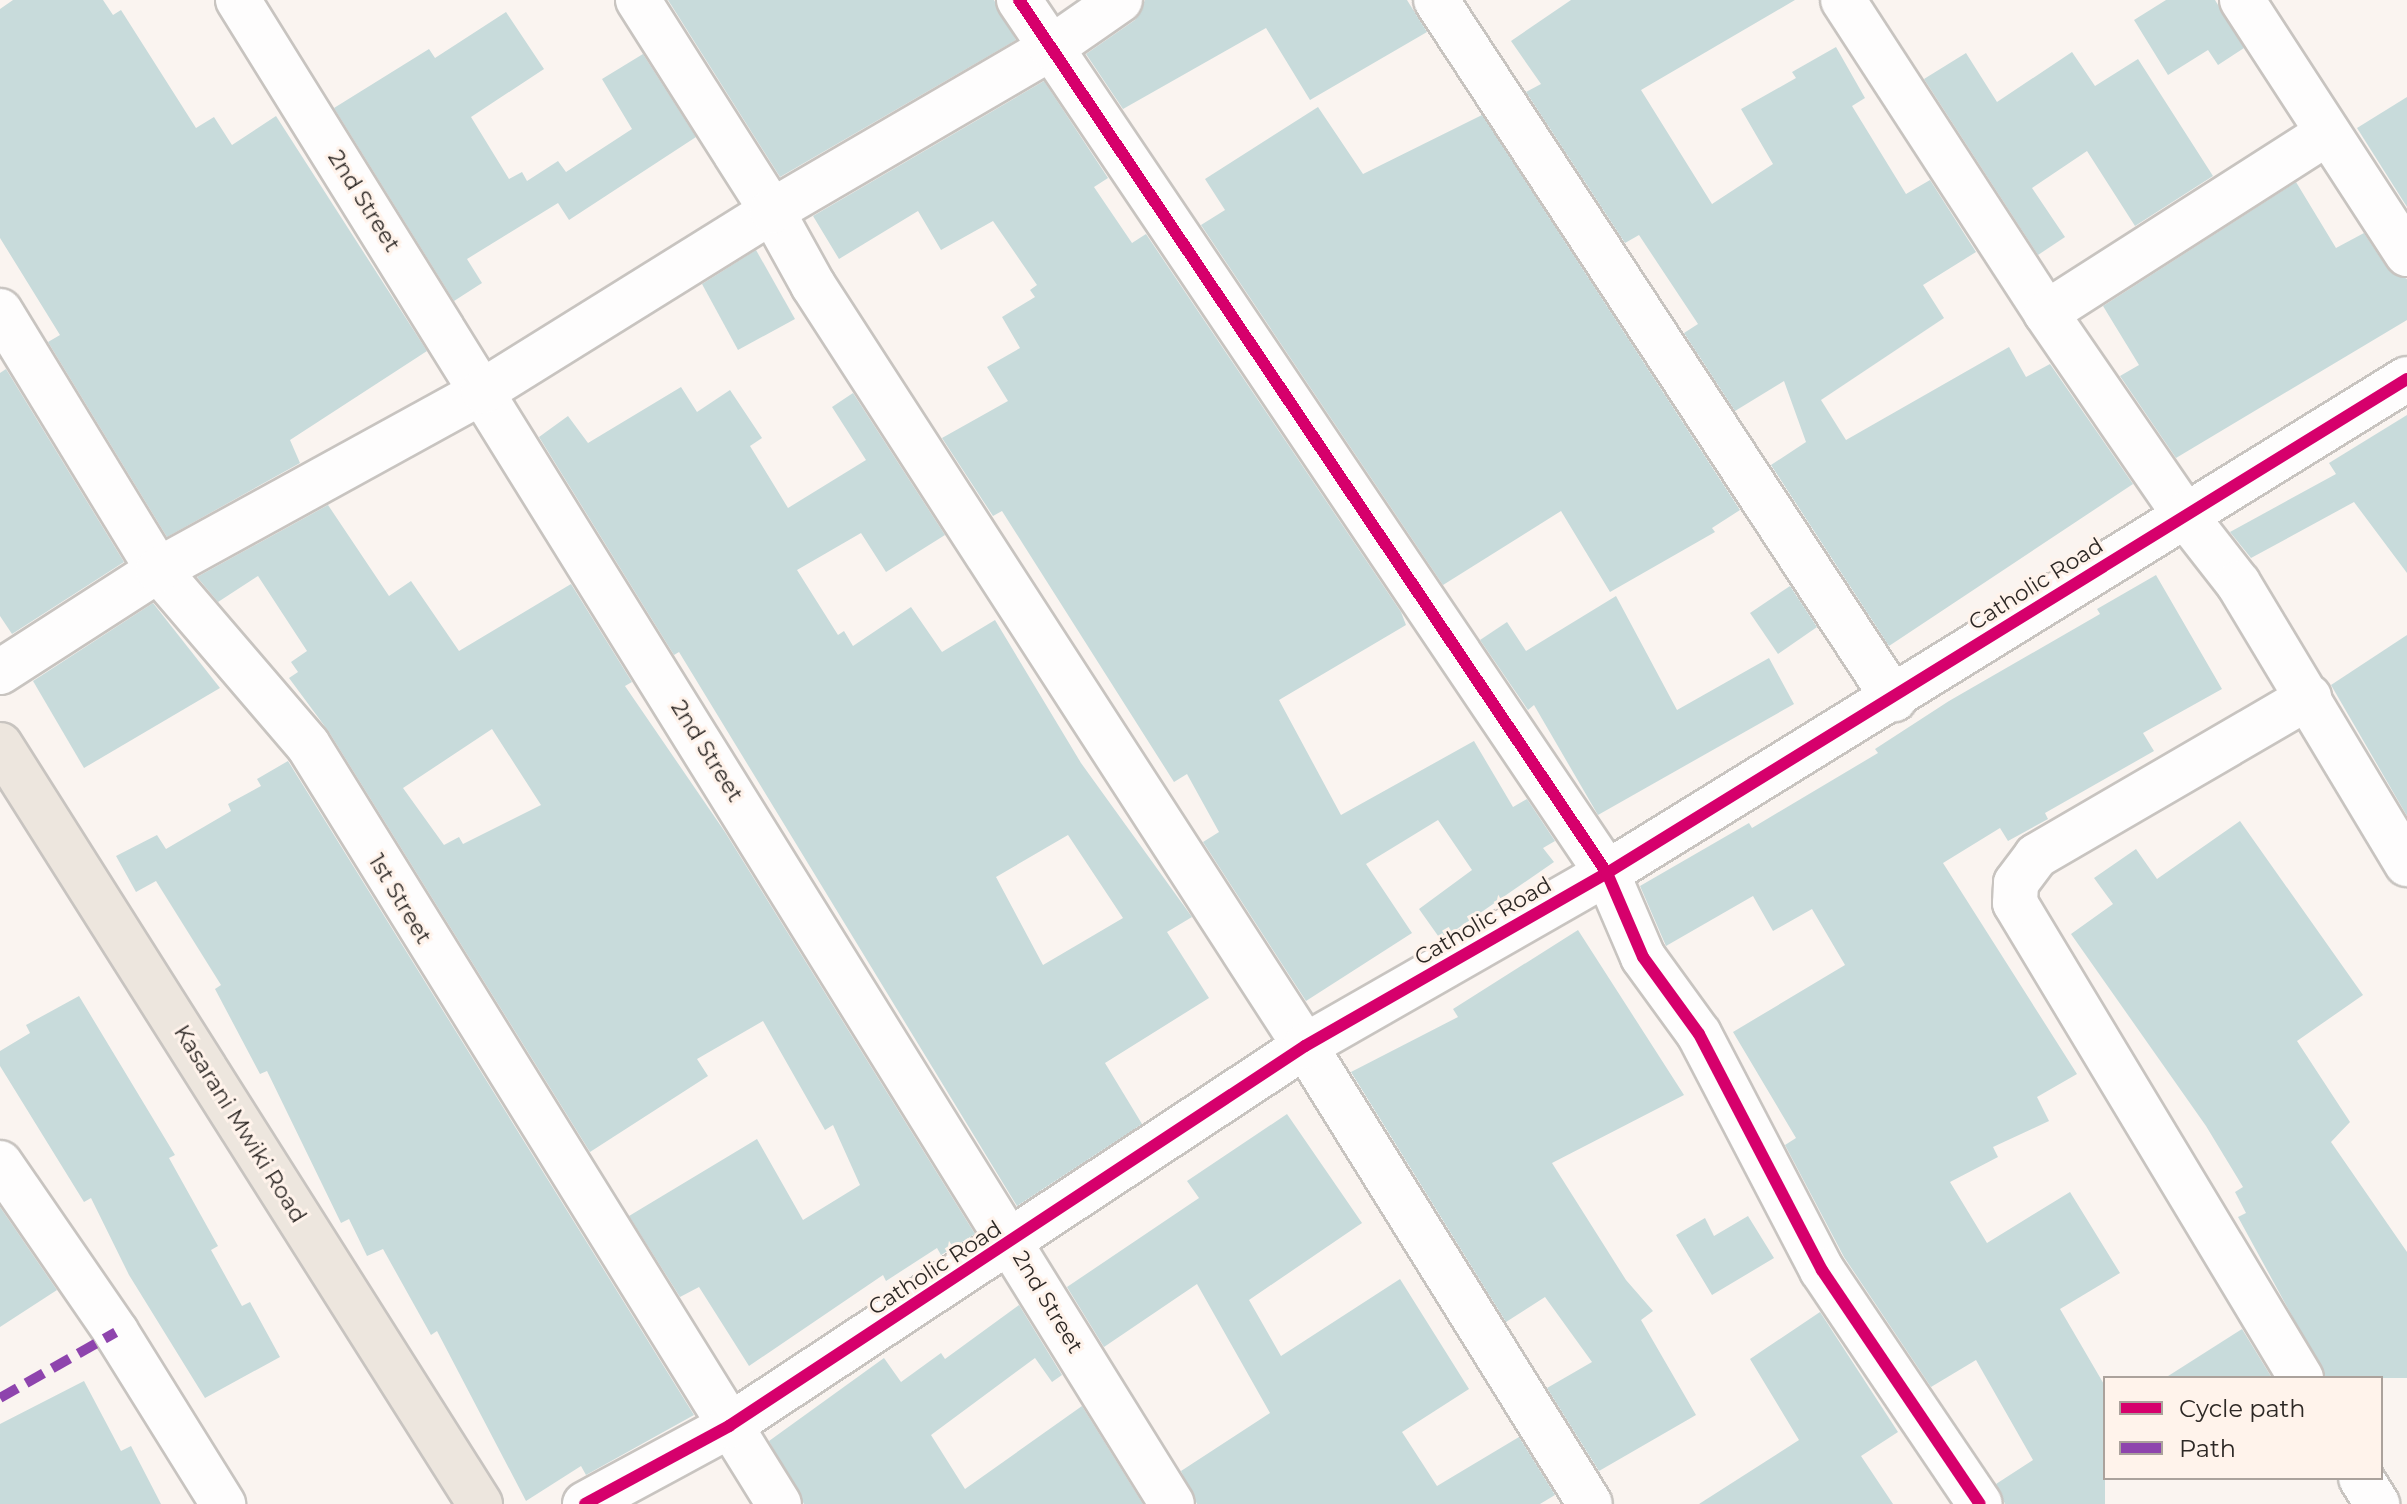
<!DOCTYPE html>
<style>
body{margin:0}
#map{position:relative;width:2407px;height:1504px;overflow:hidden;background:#faf4f0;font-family:Montserrat,sans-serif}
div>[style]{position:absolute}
.building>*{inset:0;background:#c8dbdb}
.roads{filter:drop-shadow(2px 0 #c8c4c0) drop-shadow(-2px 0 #c8c4c0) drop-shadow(0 2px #c8c4c0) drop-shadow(0 -2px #c8c4c0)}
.minor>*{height:44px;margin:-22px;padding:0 22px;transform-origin:22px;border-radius:22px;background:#fefdfd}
.major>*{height:44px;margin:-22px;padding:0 22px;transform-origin:22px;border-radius:22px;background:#ede6de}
.quiet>*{height:10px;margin-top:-5px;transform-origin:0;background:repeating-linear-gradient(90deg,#8e44ad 0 20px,transparent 0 30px)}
.cycleway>*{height:12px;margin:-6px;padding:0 6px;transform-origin:6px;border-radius:6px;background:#d6006c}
span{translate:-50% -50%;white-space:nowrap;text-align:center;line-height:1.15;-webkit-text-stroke:6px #fff3eb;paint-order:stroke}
.street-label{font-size:22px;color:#2d2825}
.legend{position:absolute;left:2103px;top:1376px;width:280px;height:104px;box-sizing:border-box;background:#fff3eb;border:2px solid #aba29c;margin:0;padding:10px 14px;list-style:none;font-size:24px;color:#2d2825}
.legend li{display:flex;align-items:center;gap:16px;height:40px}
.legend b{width:40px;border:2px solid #aba29c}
</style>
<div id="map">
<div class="building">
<i style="clip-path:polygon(13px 0,103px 0,113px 15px,121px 10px,196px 128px,214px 117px,232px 145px,276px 116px,427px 351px,290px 440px,300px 463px,167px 537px,48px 342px,60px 335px,0 238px,0 9px)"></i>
<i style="clip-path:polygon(668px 0,994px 0,1016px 40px,780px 177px)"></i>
<i style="clip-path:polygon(1145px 0,1407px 0,1427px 32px,1310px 100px,1266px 28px,1123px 109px,1086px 54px,1135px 20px)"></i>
<i style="clip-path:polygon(1571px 0,1795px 0,1641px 90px,1712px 204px,1773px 164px,1741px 109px,1796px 78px,1792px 72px,1836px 47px,1865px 98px,1852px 106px,1906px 194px,1930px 180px,1976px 252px,1923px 285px,1944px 318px,1821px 400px,1846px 440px,2009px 347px,2026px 377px,2050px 364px,2133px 484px,1889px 646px,1771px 465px,1806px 442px,1784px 381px,1735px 411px,1684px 333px,1698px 324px,1639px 235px,1625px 243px,1526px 92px,1541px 84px,1511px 41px)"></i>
<i style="clip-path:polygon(2166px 0,2215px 0,2244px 48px,2218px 65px,2208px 50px,2168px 75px,2134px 20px)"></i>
<i style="clip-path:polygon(506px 12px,544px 69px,471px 117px,509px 179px,522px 172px,527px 181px,558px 161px,566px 172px,632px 129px,602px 79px,643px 54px,696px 137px,569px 220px,558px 203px,467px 259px,482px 283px,454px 301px,334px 108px,429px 49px,435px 58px)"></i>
<i style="clip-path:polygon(2072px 52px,2095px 86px,2138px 59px,2213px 176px,2135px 226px,2087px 151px,2032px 188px,2065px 237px,2038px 255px,1924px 79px,1966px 53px,1997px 102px)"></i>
<i style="clip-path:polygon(1044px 81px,1108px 178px,1094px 187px,1132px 243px,1146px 234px,1401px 612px,1406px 625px,1279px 700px,1341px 815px,1474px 741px,1513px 807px,1527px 799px,1555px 841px,1543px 848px,1554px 862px,1441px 940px,1419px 909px,1472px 870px,1438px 820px,1366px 864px,1412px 933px,1306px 1001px,1203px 842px,1219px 832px,1187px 774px,1174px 782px,1002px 511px,993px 516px,942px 438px,1008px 401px,987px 367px,1020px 348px,1002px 317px,1035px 297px,1030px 290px,1037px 285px,993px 221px,941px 250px,918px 211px,839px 259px,813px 216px)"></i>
<i style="clip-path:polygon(2407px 97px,2407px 207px,2357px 128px)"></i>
<i style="clip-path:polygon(1318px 107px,1363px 174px,1482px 115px,1740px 510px,1712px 528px,1715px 532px,1610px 592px,1561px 511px,1443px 585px,1201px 225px,1225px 210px,1205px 179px)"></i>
<i style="clip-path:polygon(2296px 182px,2336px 248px,2364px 233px,2387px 268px,2407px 279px,2407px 320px,2176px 458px,2120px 376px,2139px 365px,2103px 306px)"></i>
<i style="clip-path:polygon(756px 250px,795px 319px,738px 350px,702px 284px)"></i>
<i style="clip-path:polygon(6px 369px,124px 562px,12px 634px,0 616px,0 373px)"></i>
<i style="clip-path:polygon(evenodd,681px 387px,697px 412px,730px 390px,762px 438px,750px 446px,788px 508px,866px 460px,832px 407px,853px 393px,945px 535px,886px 572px,861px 533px,797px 570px,838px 635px,844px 631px,853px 646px,911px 607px,942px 652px,995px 620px,1081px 763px,1192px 917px,1167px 932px,1209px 998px,1105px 1063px,1142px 1124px,1017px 1206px,679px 652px,674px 655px,539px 437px,568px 416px,588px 443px,681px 387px,1068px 835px,1123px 918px,1043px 965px,996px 877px,1068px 835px)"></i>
<i style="clip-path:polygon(2407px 415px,2407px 573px,2354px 502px,2251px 558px,2230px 532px,2336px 474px,2329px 463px)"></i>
<i style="clip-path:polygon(evenodd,328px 505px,389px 596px,411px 581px,459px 651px,571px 584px,632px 682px,625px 686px,725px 832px,975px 1234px,941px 1255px,937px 1248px,886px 1281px,883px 1275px,749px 1366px,699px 1287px,680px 1297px,629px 1216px,757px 1139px,803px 1220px,860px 1185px,833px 1125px,825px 1130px,763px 1021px,697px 1059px,708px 1076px,590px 1152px,329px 732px,289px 678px,298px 672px,291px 662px,307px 651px,258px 576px,218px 602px,197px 577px,328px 505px,492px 729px,541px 805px,463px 844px,459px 837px,444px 845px,403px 788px,492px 729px)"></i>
<i style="clip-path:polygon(2156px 575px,2222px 689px,2143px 733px,2154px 751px,2045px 813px,2048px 819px,2008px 841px,2000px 828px,1943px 863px,2077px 1074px,2037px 1097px,2049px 1121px,1993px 1147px,1998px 1157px,1950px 1182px,1987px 1243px,2070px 1192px,2120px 1273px,2060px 1309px,2105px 1386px,2105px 1504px,2005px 1504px,1996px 1484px,2033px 1460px,1976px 1360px,1931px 1387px,1844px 1257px,1785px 1145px,1796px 1138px,1733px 1032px,1845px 965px,1812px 909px,1773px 931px,1753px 896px,1666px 946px,1640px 886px,1749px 823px,1752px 828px,1878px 753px,1875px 749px,1949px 701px,2100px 614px,2097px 609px)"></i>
<i style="clip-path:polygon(1790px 586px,1817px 627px,1778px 654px,1750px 613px)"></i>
<i style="clip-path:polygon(1616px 596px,1677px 710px,1769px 658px,1794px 704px,1598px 815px,1534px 705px,1528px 710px,1480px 640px,1507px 622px,1526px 651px)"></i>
<i style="clip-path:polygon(153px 603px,220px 688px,84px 768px,33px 681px)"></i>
<i style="clip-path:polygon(2407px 635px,2407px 816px,2331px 685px)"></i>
<i style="clip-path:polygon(288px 761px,694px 1415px,586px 1475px,581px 1466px,526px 1501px,437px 1331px,431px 1335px,383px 1249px,367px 1256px,349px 1219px,341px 1223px,267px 1071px,260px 1074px,215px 989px,221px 985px,156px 881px,136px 892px,116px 856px,157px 835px,166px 849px,231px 811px,228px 804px,261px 786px,257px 779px)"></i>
<i style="clip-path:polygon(2240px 821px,2363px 995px,2297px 1041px,2350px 1122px,2331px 1142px,2407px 1252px,2407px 1378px,2326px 1378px,2238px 1217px,2246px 1213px,2235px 1192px,2243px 1187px,2206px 1126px,2071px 934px,2113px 904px,2094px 878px,2136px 849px,2157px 879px)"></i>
<i style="clip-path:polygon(1578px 930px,1684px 1095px,1552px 1163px,1626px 1280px,1653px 1311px,1641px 1320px,1696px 1415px,1599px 1471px,1547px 1388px,1592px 1362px,1545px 1297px,1506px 1322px,1351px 1072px,1458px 1017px,1453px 1009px)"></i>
<i style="clip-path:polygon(79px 996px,175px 1155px,169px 1158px,218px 1246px,211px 1250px,242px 1306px,250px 1302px,280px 1357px,205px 1398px,129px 1275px,91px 1198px,84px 1202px,0 1066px,0 1051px,30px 1033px,26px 1025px)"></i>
<i style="clip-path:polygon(1287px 1114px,1362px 1223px,1249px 1300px,1281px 1356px,1400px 1279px,1469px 1389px,1402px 1432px,1437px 1486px,1519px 1437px,1555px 1495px,1540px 1504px,1197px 1504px,1181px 1471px,1270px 1413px,1197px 1284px,1104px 1347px,1067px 1287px,1199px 1198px,1187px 1181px)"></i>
<i style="clip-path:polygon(0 1207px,57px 1290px,0 1327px)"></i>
<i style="clip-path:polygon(1748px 1216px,1774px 1258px,1712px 1295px,1676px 1235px,1705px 1218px,1714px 1236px)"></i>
<i style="clip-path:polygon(1019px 1305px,1062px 1375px,1052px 1382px,1035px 1358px,931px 1435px,965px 1489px,1082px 1406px,1143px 1504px,804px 1504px,769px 1441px,884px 1358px,901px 1382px,941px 1353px,945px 1359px)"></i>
<i style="clip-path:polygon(1820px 1312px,1898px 1432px,1861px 1456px,1893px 1504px,1699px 1504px,1799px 1440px,1750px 1359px)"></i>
<i style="clip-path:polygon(2242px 1329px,2272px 1378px,2165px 1378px)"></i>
<i style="clip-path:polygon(84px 1381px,121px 1451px,131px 1446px,161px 1504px,0 1504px,0 1424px)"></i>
</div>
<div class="roads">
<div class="minor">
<i style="left:238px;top:0;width:1770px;rotate:58.16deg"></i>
<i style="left:638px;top:0;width:250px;rotate:57.6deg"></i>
<i style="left:772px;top:211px;width:85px;rotate:61deg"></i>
<i style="left:813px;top:285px;width:906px;rotate:57.12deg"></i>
<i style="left:1305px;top:1046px;width:539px;rotate:58.11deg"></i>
<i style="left:1019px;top:0;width:1053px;rotate:56.04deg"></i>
<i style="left:1607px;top:873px;width:91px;rotate:66.8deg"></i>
<i style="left:1643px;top:957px;width:95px;rotate:54deg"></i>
<i style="left:1699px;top:1034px;width:266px;rotate:62.5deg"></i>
<i style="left:1822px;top:1270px;width:282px;rotate:56deg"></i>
<i style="left:1436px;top:0;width:836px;rotate:56.77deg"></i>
<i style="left:1843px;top:0;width:373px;rotate:57deg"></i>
<i style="left:2046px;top:313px;width:244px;rotate:55.5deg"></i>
<i style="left:2184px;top:514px;width:88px;rotate:52deg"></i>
<i style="left:2238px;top:583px;width:328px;rotate:59deg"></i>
<i style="left:2242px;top:0;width:303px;rotate:57deg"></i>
<i style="left:0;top:311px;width:303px;rotate:58.6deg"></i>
<i style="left:158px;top:570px;width:230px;rotate:49.4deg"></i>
<i style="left:308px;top:745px;width:893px;rotate:58.18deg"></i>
<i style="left:2046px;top:313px;width:334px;rotate:-32.6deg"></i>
<i style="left:0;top:672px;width:188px;rotate:-32.8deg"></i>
<i style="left:158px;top:570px;width:371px;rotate:-28.8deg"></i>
<i style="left:483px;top:391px;width:340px;rotate:-31.9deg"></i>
<i style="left:772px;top:211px;width:323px;rotate:-30.3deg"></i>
<i style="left:1051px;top:48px;width:84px;rotate:-34.8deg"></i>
<i style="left:0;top:1163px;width:205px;rotate:55.5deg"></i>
<i style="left:116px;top:1332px;width:203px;rotate:58.1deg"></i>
<i style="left:2301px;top:1378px;width:554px;rotate:-121.05deg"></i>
<i style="left:2015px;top:903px;width:20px;rotate:-87deg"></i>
<i style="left:2016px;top:883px;width:34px;rotate:-53deg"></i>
<i style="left:2036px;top:856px;width:316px;rotate:-30.2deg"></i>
<i style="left:2361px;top:1478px;width:31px;rotate:58deg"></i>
<i style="left:585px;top:1504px;width:164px;rotate:-28.4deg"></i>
<i style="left:729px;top:1426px;width:690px;rotate:-33.41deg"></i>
<i style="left:1305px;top:1046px;width:348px;rotate:-29.8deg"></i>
<i style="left:1607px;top:873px;width:940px;rotate:-31.7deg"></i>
</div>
<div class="major">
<i style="left:0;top:745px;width:898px;rotate:57.69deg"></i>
</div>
</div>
<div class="quiet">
<i style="left:0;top:1398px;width:133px;rotate:-29.6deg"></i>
</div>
<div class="cycleway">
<i style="left:1019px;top:0;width:1053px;rotate:56.04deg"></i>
<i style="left:1607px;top:873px;width:91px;rotate:66.8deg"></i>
<i style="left:1643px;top:957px;width:95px;rotate:54deg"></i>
<i style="left:1699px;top:1034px;width:266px;rotate:62.5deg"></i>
<i style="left:1822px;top:1270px;width:282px;rotate:56deg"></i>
<i style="left:585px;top:1504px;width:164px;rotate:-28.4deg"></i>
<i style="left:729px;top:1426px;width:690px;rotate:-33.41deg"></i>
<i style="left:1305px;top:1046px;width:348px;rotate:-29.8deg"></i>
<i style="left:1607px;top:873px;width:940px;rotate:-31.7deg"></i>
</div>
<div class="street-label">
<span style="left:364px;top:201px;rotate:58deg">2nd Street</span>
<span style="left:2036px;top:584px;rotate:-32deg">Catholic Road</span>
<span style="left:707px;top:751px;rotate:58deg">2nd Street</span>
<span style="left:400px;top:899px;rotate:59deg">1st Street</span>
<span style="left:1483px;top:921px;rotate:-30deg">Catholic Road</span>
<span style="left:240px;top:1124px;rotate:58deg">Kasarani Mwiki Road</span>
<span style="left:935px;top:1268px;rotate:-33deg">Catholic Road</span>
<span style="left:1048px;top:1302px;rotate:59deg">2nd Street</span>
</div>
<ul class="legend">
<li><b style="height:10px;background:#d6006c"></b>Cycle path</li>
<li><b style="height:10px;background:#8e44ad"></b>Path</li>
</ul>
</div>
